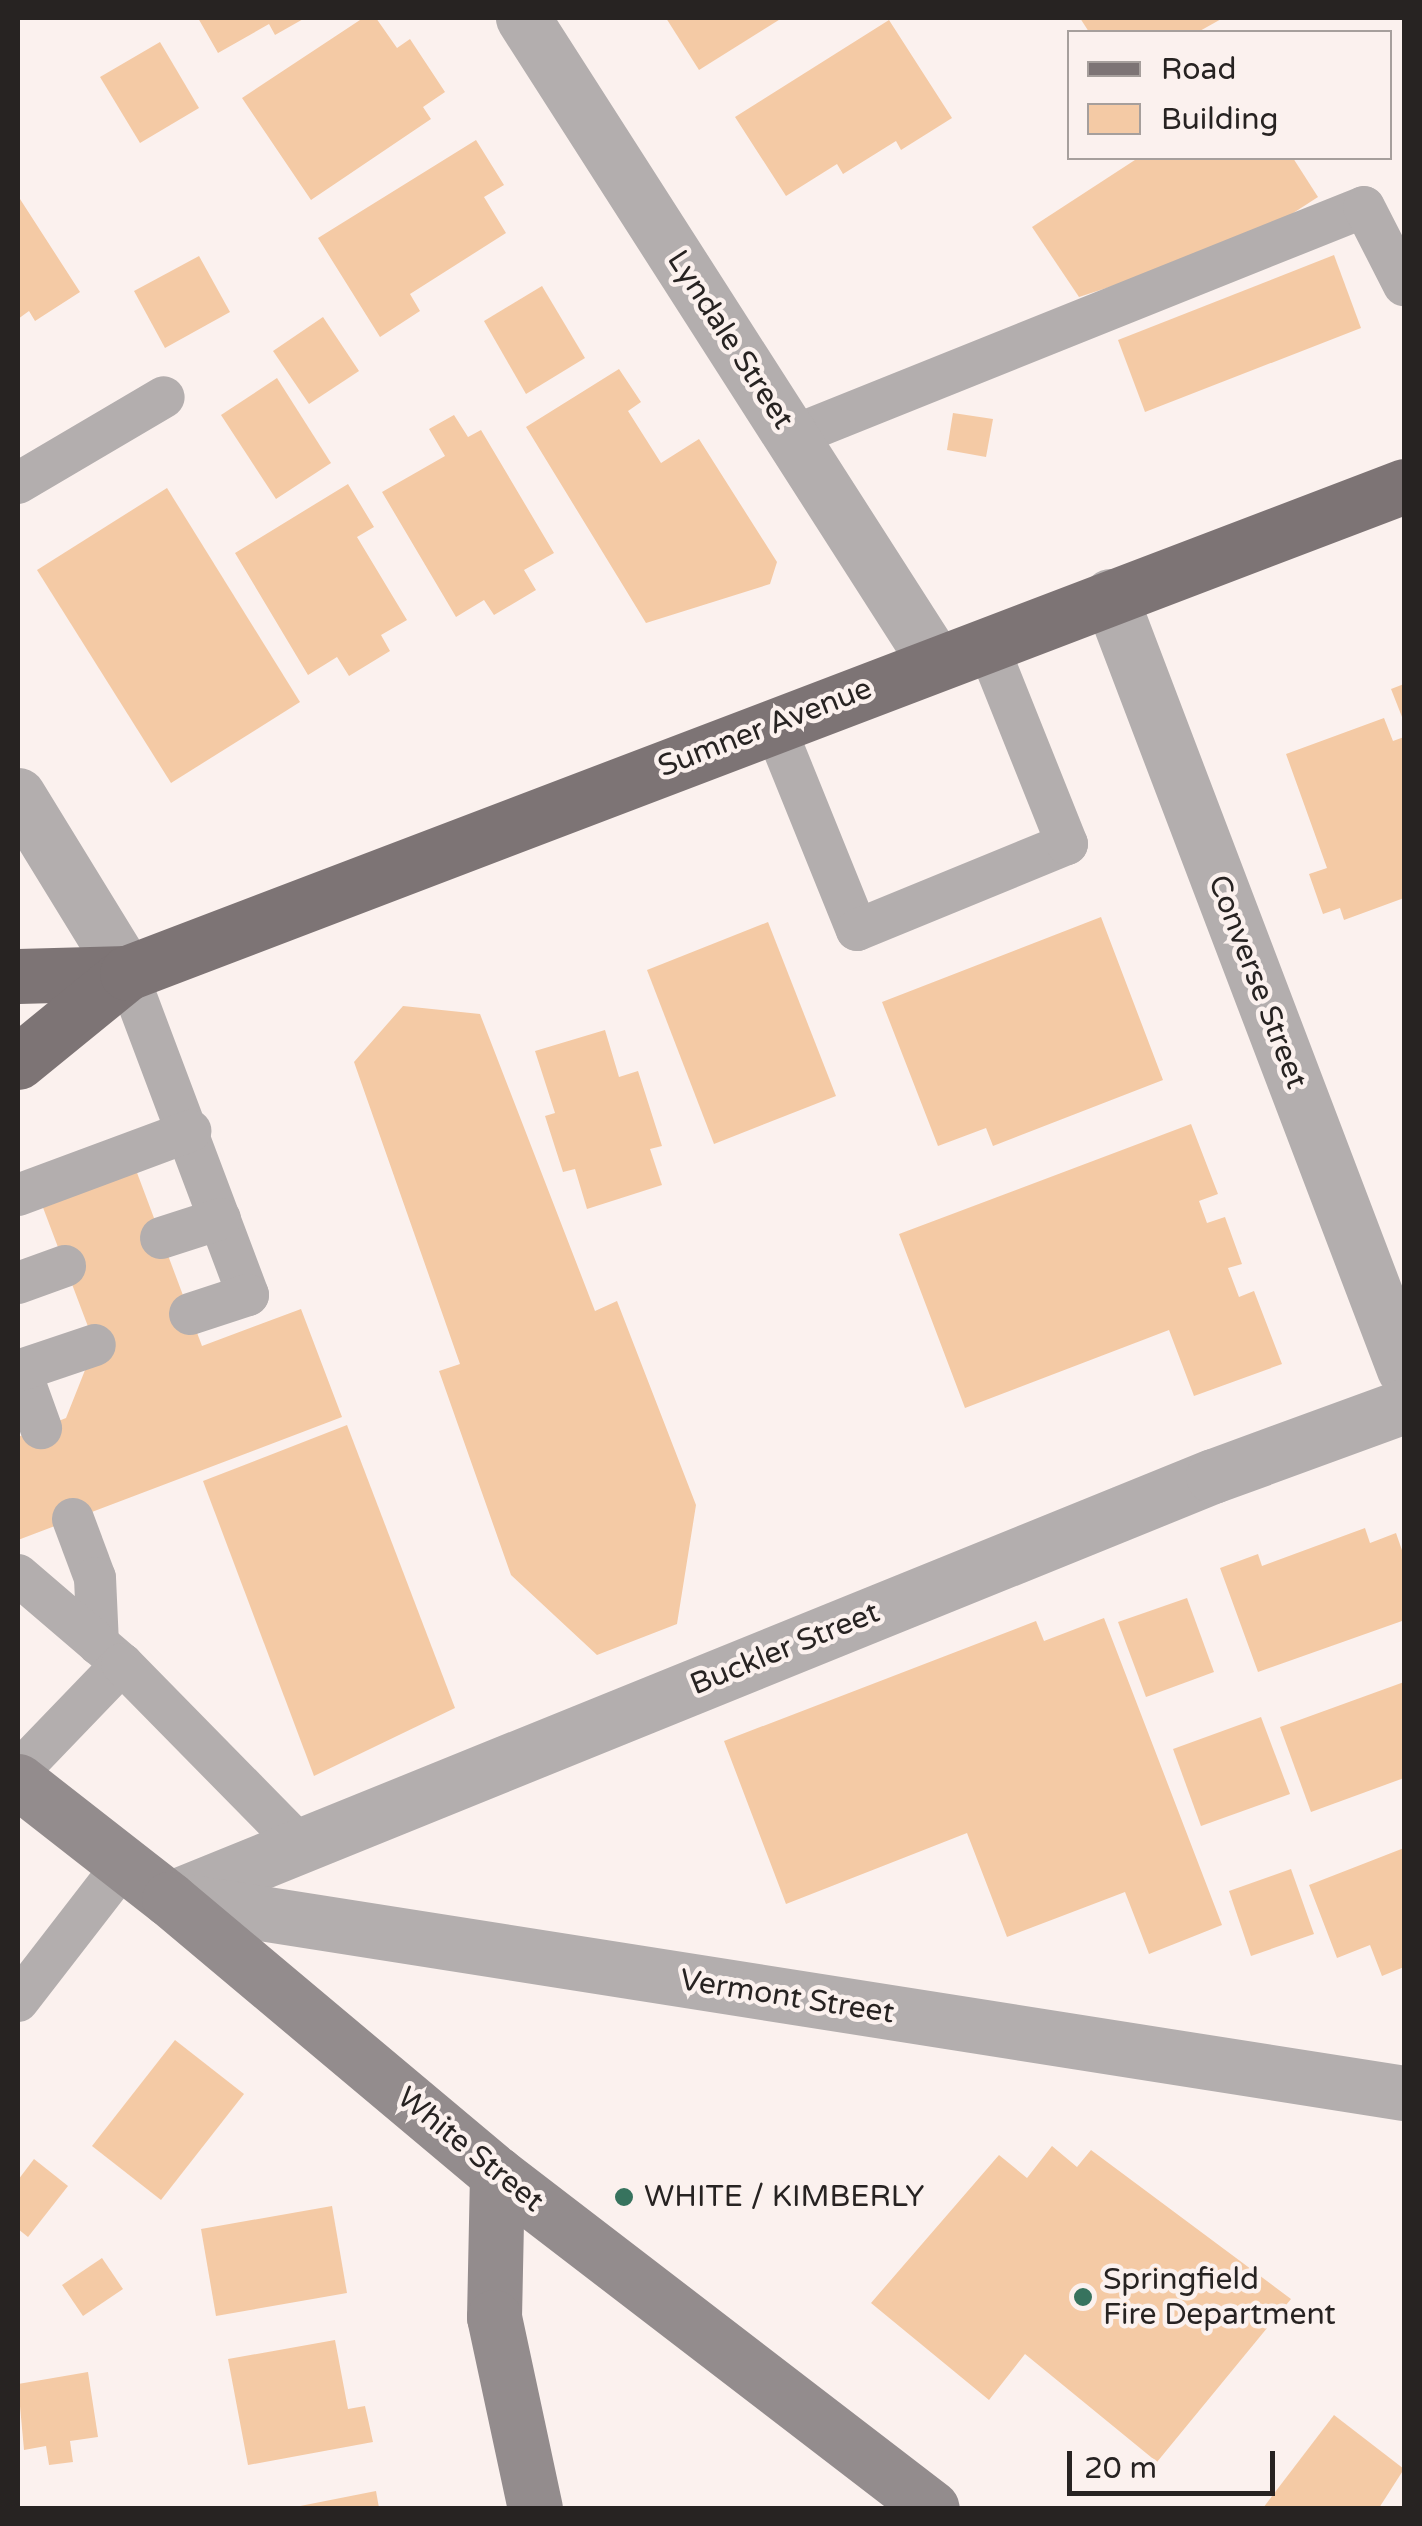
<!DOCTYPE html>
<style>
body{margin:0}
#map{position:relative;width:1422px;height:2526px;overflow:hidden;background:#fbf1ee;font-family:"Varela Round",sans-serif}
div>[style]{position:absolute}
.building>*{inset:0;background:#f4caa5}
.lane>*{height:42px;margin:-21px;padding:0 21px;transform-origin:21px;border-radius:21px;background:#b3aeae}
.street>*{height:55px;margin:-27.5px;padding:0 27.5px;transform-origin:27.5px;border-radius:27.5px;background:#b3aeae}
.secondary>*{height:55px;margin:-27.5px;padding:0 27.5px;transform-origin:27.5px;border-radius:27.5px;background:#938c8d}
.primary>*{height:55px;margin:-27.5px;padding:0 27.5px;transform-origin:27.5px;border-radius:27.5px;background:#7d7475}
.dots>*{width:28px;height:28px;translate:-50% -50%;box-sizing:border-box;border:5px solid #fbf1ee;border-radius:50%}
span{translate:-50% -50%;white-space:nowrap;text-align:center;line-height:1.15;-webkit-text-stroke:9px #fbf1ee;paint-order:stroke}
.street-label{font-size:30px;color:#272322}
.poi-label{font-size:30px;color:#272322}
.left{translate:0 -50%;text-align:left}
.frame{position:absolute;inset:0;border:20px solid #272322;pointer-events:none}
.legend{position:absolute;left:1067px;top:30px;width:325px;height:130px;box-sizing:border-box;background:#fbf1ee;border:2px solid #a69f9c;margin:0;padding:12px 18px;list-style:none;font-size:30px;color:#272322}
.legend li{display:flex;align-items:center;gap:20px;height:50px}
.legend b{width:50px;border:2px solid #a69f9c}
.scale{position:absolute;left:1067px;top:2451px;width:208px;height:45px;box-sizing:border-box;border:5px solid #272322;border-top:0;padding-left:12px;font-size:30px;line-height:35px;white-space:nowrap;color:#272322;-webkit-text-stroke:8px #fbf1ee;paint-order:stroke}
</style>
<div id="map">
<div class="building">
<i style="clip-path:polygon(198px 18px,305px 18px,275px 35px,269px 24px,218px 53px)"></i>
<i style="clip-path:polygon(363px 18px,376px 18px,397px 48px,410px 39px,445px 92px,423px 107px,431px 119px,311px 200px,242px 98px)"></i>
<i style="clip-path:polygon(666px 18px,782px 18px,699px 70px)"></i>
<i style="clip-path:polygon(1080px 18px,1223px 18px,1198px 32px,1089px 32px)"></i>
<i style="clip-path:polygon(889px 20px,952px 118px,901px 150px,896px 141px,843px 174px,837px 164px,786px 196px,735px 117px)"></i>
<i style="clip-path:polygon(160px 42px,199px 108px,140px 143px,100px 77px)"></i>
<i style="clip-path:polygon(476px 140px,504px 185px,484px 197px,506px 233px,410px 294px,420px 311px,380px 337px,318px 238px)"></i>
<i style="clip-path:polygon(1138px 158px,1293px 158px,1318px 197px,1250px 241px,1079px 297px,1032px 227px)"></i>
<i style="clip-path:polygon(20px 199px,80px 292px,35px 321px,29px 311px,18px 319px)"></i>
<i style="clip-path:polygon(1334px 255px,1361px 328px,1145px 412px,1118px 340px)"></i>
<i style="clip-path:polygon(199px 256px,230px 312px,165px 348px,134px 291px)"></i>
<i style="clip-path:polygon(542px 286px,585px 358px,526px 394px,484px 321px)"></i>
<i style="clip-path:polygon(323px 317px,359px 371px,309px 404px,273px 351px)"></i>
<i style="clip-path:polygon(619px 369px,641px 402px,628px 411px,661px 463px,699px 439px,777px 562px,770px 584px,646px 623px,526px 427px)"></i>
<i style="clip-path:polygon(277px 378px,331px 463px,276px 499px,221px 415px)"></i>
<i style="clip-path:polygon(953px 413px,993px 419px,986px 457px,947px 450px)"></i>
<i style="clip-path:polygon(454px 415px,468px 437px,481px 430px,554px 553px,524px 570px,536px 590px,494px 615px,484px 600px,456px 617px,382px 492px,445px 456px,429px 429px)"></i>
<i style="clip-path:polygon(348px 484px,374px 527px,357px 537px,407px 620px,381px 635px,390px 651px,349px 676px,337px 657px,308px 675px,235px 553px)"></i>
<i style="clip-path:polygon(167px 488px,300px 702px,171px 783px,37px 570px)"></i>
<i style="clip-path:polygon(1404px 684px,1404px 722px,1391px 689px)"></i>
<i style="clip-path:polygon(1384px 718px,1393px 741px,1404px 737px,1404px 898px,1344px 920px,1340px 908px,1323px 914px,1309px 874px,1327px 868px,1286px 754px)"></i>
<i style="clip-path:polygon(1101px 917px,1163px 1080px,993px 1146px,986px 1128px,938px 1146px,882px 1002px)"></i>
<i style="clip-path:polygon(768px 922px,836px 1096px,714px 1144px,647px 970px)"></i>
<i style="clip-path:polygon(403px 1006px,480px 1014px,595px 1311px,617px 1301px,696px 1505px,677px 1624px,597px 1655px,511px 1575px,439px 1371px,460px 1364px,354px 1062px)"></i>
<i style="clip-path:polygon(605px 1030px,619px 1077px,638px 1071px,662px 1146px,650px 1149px,662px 1185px,587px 1209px,575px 1169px,563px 1172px,545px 1116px,555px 1113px,535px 1051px)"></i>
<i style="clip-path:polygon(1191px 1124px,1218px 1194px,1199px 1201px,1207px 1223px,1225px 1217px,1242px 1264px,1228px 1268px,1239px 1297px,1254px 1291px,1282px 1364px,1194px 1396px,1169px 1330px,965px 1408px,899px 1234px)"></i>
<i style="clip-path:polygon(133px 1162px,202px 1346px,301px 1309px,342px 1417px,18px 1540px,18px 1437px,66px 1418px,95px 1345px,39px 1197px)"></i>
<i style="clip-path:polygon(347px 1425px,455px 1708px,314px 1776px,203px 1481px)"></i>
<i style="clip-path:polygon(1365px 1528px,1370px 1543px,1396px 1533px,1404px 1556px,1402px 1621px,1258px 1672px,1220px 1568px,1258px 1554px,1262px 1566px)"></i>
<i style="clip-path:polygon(1187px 1598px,1214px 1672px,1146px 1697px,1118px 1622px)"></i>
<i style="clip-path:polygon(1104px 1618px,1222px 1925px,1149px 1954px,1125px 1892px,1007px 1937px,967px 1833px,786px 1904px,724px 1741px,1036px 1621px,1044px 1641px)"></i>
<i style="clip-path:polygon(1404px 1682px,1404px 1778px,1311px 1812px,1280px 1727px)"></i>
<i style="clip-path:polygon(1261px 1717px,1290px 1794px,1201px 1826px,1173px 1749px)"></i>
<i style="clip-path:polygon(1404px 1848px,1404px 1967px,1382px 1976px,1370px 1945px,1337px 1958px,1309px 1885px)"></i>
<i style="clip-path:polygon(1291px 1869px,1314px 1934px,1251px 1956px,1229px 1891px)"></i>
<i style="clip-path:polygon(175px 2040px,244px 2094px,161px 2200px,92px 2146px)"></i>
<i style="clip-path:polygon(1052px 2146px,1077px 2167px,1091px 2150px,1291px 2299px,1157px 2462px,1025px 2354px,989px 2400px,871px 2303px,999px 2155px,1027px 2178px)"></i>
<i style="clip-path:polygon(34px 2159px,68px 2186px,28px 2237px,18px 2229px,18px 2180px)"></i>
<i style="clip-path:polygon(332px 2206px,347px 2293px,216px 2316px,201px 2229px)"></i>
<i style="clip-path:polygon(102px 2258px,123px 2289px,83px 2316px,62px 2285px)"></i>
<i style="clip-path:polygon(335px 2340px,348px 2409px,365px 2406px,373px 2442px,248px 2465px,228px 2359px)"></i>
<i style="clip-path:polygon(88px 2372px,98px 2437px,70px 2441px,73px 2462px,49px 2465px,46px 2446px,24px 2450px,18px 2384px)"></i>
<i style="clip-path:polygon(1334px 2415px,1404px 2469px,1379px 2508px,1263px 2508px)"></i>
<i style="clip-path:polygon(376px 2491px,379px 2508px,295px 2508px,295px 2507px)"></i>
</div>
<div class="lane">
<i style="left:791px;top:437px;width:617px;rotate:-21.87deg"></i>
<i style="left:1364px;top:207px;width:88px;rotate:62.9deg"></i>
<i style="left:18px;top:483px;width:169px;rotate:-30.5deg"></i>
<i style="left:774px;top:725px;width:221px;rotate:68deg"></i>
<i style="left:857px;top:930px;width:227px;rotate:-22.3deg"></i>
<i style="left:1067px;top:844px;width:215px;rotate:-111.8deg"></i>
<i style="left:127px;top:973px;width:344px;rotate:69.4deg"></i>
<i style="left:248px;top:1295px;width:61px;rotate:161.9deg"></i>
<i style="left:18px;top:1195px;width:184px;rotate:-20.4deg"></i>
<i style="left:161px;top:1238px;width:62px;rotate:-17.9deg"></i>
<i style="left:18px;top:1283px;width:50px;rotate:-19.9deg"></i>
<i style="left:20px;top:1370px;width:62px;rotate:70.1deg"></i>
<i style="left:18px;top:1371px;width:81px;rotate:-18.7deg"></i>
<i style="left:73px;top:1519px;width:63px;rotate:69.6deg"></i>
<i style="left:95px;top:1578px;width:66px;rotate:87.4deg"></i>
<i style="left:18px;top:1575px;width:137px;rotate:40.6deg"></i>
<i style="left:122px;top:1664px;width:150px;rotate:133.9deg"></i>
<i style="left:122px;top:1664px;width:254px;rotate:45.5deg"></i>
<i style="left:18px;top:2001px;width:173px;rotate:-52.3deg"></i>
</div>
<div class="street">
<i style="left:523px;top:18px;width:766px;rotate:57.37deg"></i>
<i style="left:1110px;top:596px;width:827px;rotate:69.18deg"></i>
<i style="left:18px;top:795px;width:209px;rotate:58.5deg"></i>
<i style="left:169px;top:1899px;width:1126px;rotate:-22.06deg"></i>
<i style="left:1213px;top:1476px;width:203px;rotate:-20.1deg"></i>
<i style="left:172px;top:1899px;width:1247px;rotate:8.95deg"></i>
</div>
<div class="secondary">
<i style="left:18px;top:1781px;width:192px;rotate:38deg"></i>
<i style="left:169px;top:1899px;width:428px;rotate:40deg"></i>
<i style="left:497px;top:2174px;width:548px;rotate:37.52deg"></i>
<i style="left:497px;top:2174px;width:143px;rotate:91.2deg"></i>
<i style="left:494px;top:2317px;width:195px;rotate:77.9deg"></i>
</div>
<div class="primary">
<i style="left:18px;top:976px;width:109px;rotate:-1.6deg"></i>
<i style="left:18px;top:1062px;width:141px;rotate:-39.2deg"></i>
<i style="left:127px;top:973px;width:1367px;rotate:-20.87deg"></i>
</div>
<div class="dots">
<i style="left:624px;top:2197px;background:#37735e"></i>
<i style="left:1083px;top:2297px;background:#37735e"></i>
</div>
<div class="street-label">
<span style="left:730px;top:340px;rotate:57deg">Lyndale Street</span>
<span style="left:765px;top:728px;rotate:-21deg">Sumner Avenue</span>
<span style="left:1257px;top:982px;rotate:69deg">Converse Street</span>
<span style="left:785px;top:1649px;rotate:-22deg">Buckler Street</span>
<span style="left:787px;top:1997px;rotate:9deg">Vermont Street</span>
<span style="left:470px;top:2150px;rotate:39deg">White Street</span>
</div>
<div class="poi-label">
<span class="left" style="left:644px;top:2197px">WHITE / KIMBERLY</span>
<span class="left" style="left:1103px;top:2297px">Springfield<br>Fire Department</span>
</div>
<div class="frame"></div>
<ul class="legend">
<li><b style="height:12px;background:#7d7475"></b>Road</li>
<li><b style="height:28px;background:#f4caa5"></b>Building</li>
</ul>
<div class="scale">20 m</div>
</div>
